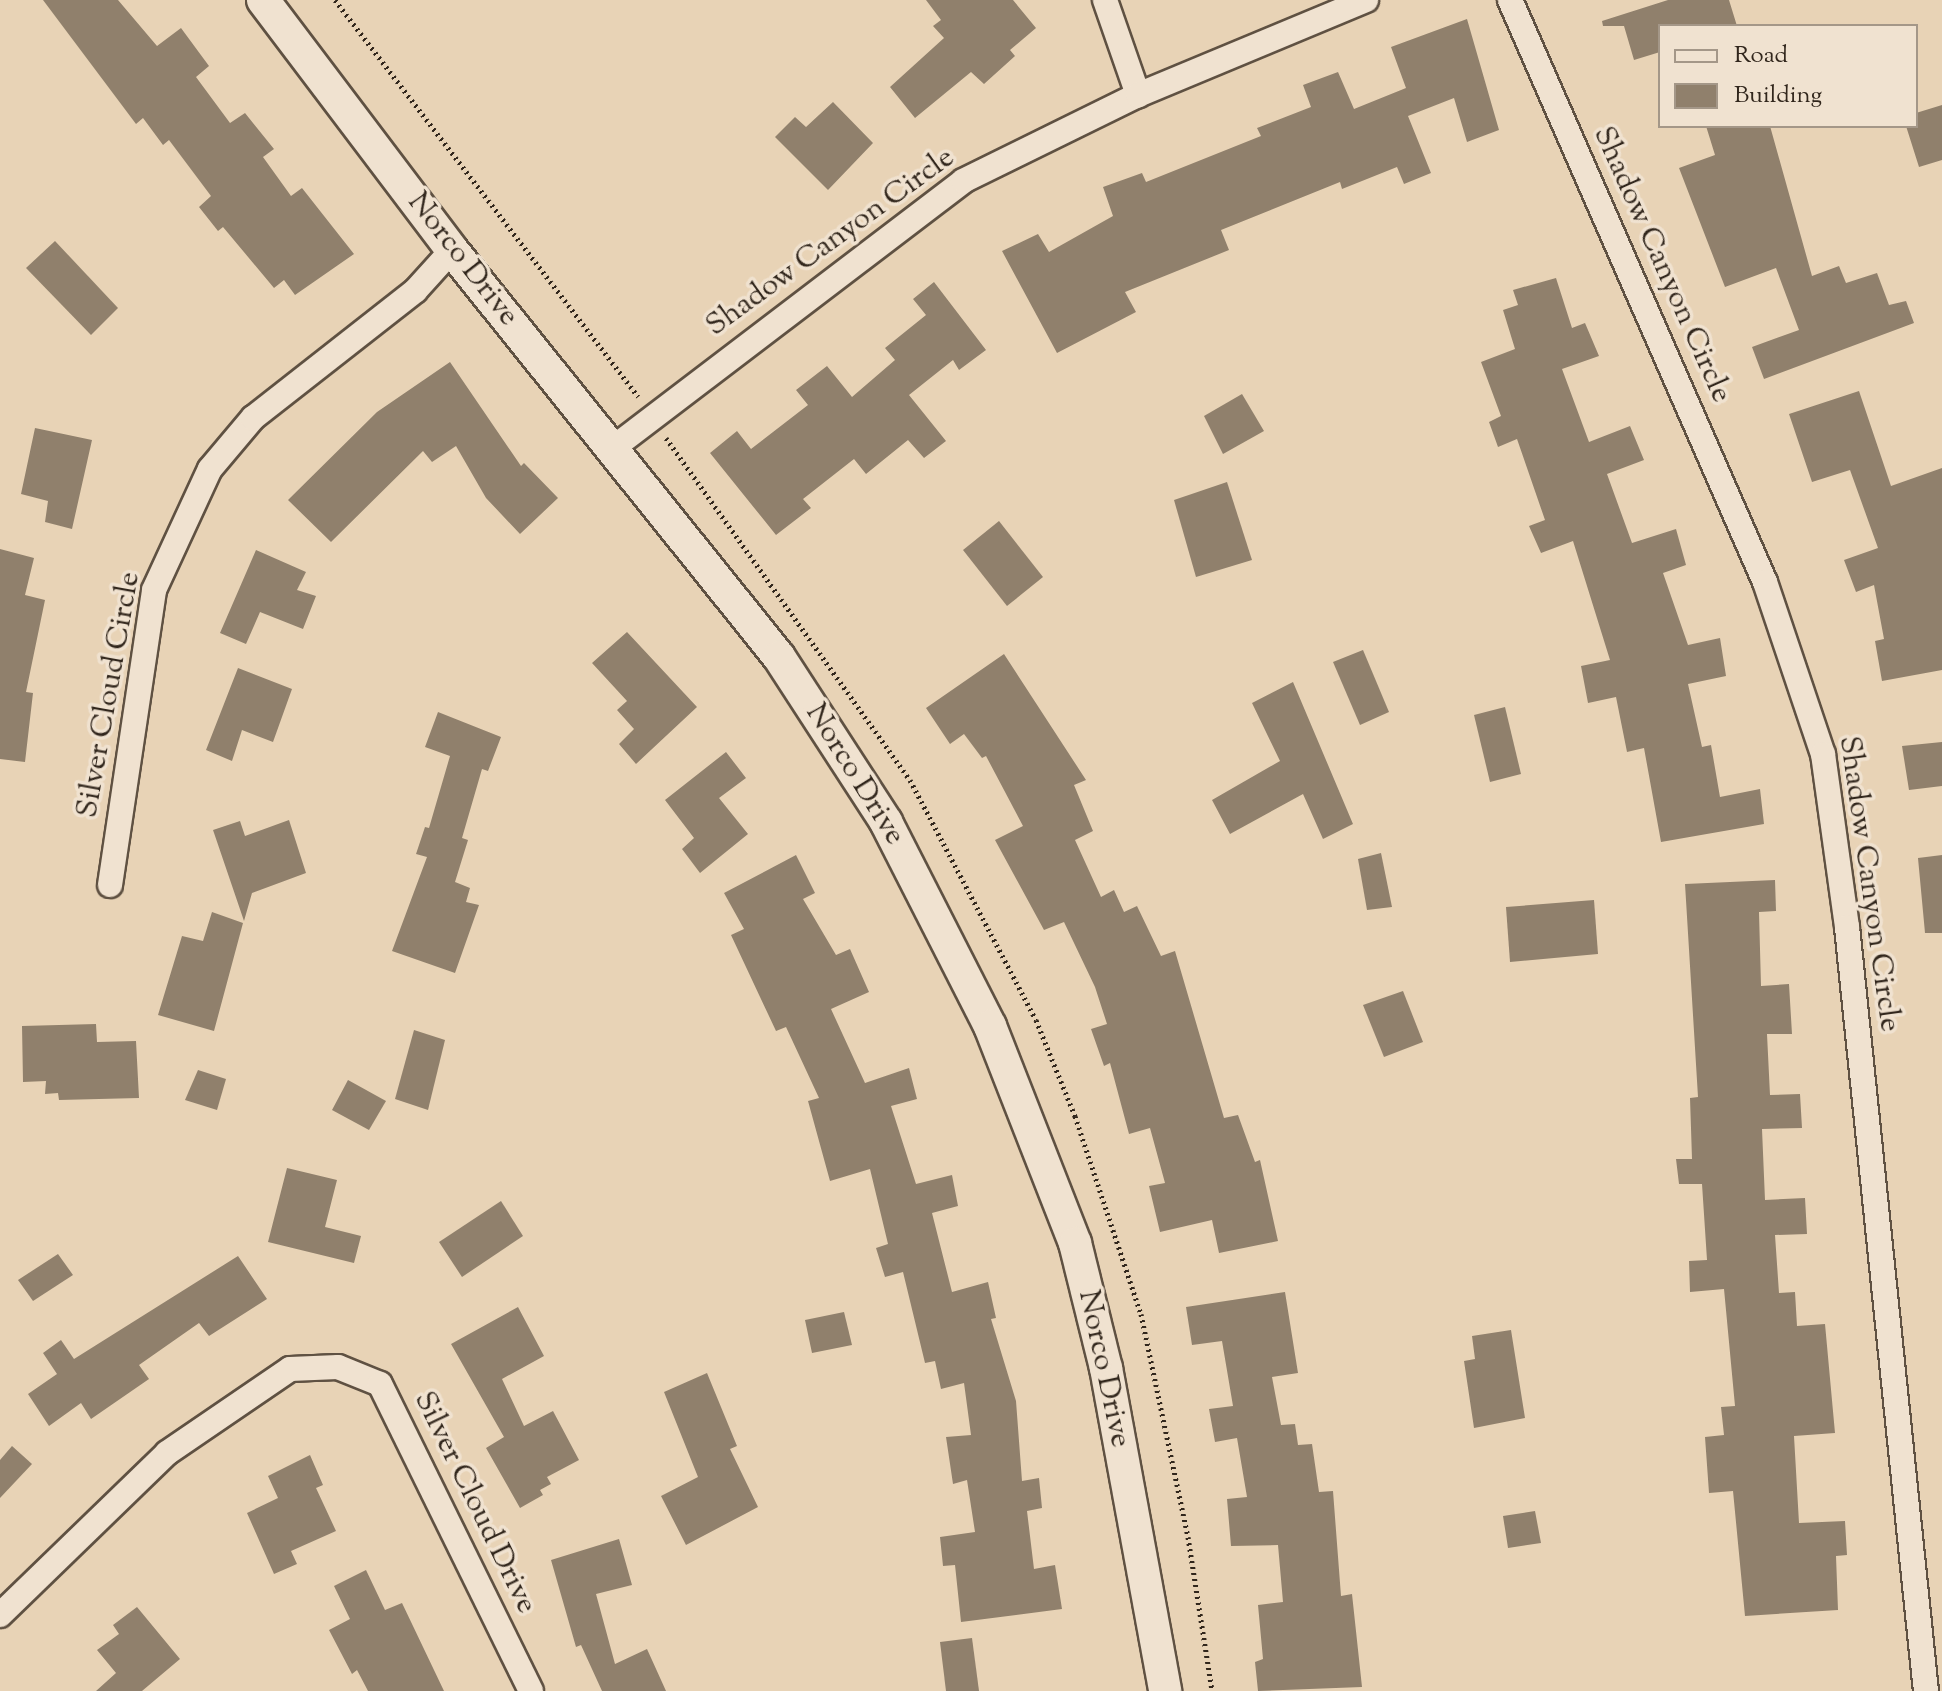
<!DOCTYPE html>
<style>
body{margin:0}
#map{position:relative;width:1942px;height:1691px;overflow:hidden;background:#e8d3b6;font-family:"Sorts Mill Goudy",serif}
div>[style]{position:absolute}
.building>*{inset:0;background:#90806c}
.path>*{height:5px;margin-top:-2.5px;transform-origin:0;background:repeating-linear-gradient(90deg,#31261c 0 2px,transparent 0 6px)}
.roads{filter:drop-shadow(2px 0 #5f5142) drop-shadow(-2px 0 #5f5142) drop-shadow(0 2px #5f5142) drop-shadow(0 -2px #5f5142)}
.street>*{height:24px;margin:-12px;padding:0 12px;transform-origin:12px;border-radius:12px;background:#f0e2d0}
.secondary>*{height:32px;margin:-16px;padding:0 16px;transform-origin:16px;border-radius:16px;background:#f0e2d0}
span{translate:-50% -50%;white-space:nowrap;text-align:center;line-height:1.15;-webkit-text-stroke:7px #f0e2d0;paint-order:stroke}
.street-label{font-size:30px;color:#31261c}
.legend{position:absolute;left:1658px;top:24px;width:260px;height:104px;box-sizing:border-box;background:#f0e2d0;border:2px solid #a49788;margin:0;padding:10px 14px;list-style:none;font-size:24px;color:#31261c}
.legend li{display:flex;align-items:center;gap:16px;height:40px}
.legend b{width:40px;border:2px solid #a49788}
</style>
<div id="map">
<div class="building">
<i style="clip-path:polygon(43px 0,118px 0,157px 46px,181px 28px,209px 66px,196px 77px,230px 123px,245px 113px,274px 149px,263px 157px,291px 196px,302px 188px,354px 254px,295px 295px,284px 280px,274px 288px,223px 227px,218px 231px,199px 207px,211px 196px,169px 140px,163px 145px,143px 118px,136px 124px)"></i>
<i style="clip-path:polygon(926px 0,1013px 0,1036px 28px,1010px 50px,1015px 56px,984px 84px,971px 72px,915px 118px,890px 87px,944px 38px,933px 26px,941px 20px)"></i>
<i style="clip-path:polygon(1668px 0,1729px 0,1737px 26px,1660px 26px,1660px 52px,1634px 60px,1624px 26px,1603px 26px,1602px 21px)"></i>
<i style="clip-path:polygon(1467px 19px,1499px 130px,1467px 142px,1454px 98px,1408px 116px,1431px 173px,1404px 184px,1397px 167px,1342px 189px,1340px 182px,1221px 230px,1229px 250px,1125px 292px,1136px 312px,1057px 353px,1002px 251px,1038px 234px,1049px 252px,1113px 216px,1103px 187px,1142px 173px,1146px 182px,1261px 136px,1257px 128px,1311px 107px,1303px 85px,1338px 72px,1354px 109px,1406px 88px,1391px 47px)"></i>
<i style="clip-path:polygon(833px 102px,873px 143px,828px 190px,775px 137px,795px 117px,806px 127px)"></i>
<i style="clip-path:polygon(1942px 105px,1942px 160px,1919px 167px,1906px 126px,1916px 126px,1916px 113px)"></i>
<i style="clip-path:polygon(1706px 126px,1770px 126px,1812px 276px,1839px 266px,1846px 283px,1877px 273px,1889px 305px,1906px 301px,1914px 323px,1764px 379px,1752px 347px,1799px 330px,1776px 268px,1725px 287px,1679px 168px,1715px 155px)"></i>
<i style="clip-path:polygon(55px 241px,118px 308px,91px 335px,26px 268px)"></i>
<i style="clip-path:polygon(1556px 278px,1572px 328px,1585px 323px,1599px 356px,1562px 369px,1589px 442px,1630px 426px,1644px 460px,1607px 474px,1632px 543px,1676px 529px,1686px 565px,1663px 573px,1688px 645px,1720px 638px,1726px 676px,1688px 684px,1702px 747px,1711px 745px,1720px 797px,1760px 789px,1764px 824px,1661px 842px,1644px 748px,1627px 752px,1616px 697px,1588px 703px,1581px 666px,1610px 660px,1573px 541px,1541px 553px,1529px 526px,1545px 520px,1517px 439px,1498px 447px,1489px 422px,1501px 416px,1481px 362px,1515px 349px,1503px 310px,1518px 305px,1513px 290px)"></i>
<i style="clip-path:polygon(934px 282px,986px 350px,959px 370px,953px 360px,909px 395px,946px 441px,924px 458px,908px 440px,866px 474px,854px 459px,803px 499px,811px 508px,776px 535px,710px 453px,737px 431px,751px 449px,808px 405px,796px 390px,827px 366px,852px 397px,895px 360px,885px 348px,926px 315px,913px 299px)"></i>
<i style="clip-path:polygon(450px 362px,521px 466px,524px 463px,558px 498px,520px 534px,486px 498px,456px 446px,432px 462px,423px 451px,331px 542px,288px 500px,377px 412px)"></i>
<i style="clip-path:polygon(1859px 391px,1891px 486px,1942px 468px,1942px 670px,1882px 681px,1875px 641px,1884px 639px,1874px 585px,1856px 592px,1844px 560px,1878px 548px,1850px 470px,1812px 482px,1789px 414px)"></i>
<i style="clip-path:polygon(1242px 394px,1264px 431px,1223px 454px,1204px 416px)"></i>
<i style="clip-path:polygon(35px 428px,92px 440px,72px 529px,45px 522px,48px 501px,21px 494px)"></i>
<i style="clip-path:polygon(1227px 482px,1252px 560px,1196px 577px,1174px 500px)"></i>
<i style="clip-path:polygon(999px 521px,1043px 577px,1007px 606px,963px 550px)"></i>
<i style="clip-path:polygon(0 549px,34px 558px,25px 595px,45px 600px,26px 692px,33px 693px,25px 762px,0 759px)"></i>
<i style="clip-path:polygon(256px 550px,306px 572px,297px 590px,316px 596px,303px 629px,260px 612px,246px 644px,220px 633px)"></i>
<i style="clip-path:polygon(627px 632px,697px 707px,636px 764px,619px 744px,634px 729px,617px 710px,627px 701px,592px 663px)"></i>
<i style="clip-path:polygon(1363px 650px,1389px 712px,1360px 725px,1333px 662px)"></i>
<i style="clip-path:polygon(1004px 654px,1086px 780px,1074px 785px,1093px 831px,1075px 840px,1101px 897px,1114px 890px,1124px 912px,1137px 906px,1161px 956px,1175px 951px,1224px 1118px,1238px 1115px,1255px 1162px,1260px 1160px,1278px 1241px,1219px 1253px,1212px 1220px,1160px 1232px,1149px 1186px,1165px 1183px,1150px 1128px,1129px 1134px,1110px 1063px,1104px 1066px,1091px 1029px,1107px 1024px,1095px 987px,1064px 922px,1044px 930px,995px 840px,1023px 826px,986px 756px,982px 758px,964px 734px,950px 744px,926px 708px)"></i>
<i style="clip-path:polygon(238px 668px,292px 689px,273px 742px,242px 730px,232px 761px,206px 750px)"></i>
<i style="clip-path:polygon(1293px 682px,1353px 824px,1323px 839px,1303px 794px,1230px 834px,1212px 800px,1280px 761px,1252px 703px)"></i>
<i style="clip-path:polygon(1505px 707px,1521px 774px,1490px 782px,1474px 715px)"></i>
<i style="clip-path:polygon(438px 712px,501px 737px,488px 771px,482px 769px,462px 838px,468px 840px,455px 882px,470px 888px,466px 902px,479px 905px,455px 973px,392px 951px,427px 857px,416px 854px,425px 827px,429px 828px,450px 756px,425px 747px)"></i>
<i style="clip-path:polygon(1942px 742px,1942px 786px,1909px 790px,1902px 746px)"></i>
<i style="clip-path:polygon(726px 752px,746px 778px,719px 798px,748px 834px,700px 873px,682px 849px,694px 838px,665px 800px)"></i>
<i style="clip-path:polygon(289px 820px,306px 873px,252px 893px,244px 921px,213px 830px,240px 821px,245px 836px)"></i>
<i style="clip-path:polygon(1381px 853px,1392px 907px,1367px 910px,1358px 859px)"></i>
<i style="clip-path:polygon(796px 855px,815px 893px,803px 899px,836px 955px,850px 949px,869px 992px,831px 1009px,865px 1083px,909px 1068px,917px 1099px,891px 1106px,916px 1184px,952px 1175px,958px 1206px,932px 1213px,952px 1292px,988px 1282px,996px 1318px,991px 1319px,1016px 1401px,1022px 1481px,1039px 1478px,1042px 1508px,1027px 1511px,1034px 1569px,1055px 1565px,1062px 1609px,961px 1622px,955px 1565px,943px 1566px,940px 1537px,975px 1532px,967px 1480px,953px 1484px,946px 1437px,971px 1435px,964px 1383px,941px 1389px,935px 1361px,925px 1363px,903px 1272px,885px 1277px,876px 1248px,888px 1244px,870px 1169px,830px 1181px,808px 1101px,819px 1098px,786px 1027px,776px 1031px,731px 935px,744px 929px,724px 893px)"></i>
<i style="clip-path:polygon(1942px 855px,1942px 933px,1925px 933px,1918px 858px)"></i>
<i style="clip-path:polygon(1775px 880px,1776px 911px,1759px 912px,1761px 986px,1789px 984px,1792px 1034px,1767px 1034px,1770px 1095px,1800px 1094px,1802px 1128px,1762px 1129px,1765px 1200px,1805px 1198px,1807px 1234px,1775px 1235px,1779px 1293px,1795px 1292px,1797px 1326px,1825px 1324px,1835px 1433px,1794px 1436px,1799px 1523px,1845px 1521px,1847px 1555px,1836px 1556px,1838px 1610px,1745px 1616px,1733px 1491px,1709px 1493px,1705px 1437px,1724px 1435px,1721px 1407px,1735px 1406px,1724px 1289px,1690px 1292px,1689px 1261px,1707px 1260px,1702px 1184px,1679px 1184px,1676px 1159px,1692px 1159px,1690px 1098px,1698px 1097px,1685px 884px)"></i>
<i style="clip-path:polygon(1594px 900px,1598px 954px,1510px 962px,1506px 907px)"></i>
<i style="clip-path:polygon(212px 912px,243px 923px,214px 1031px,158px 1015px,182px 936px,203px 941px)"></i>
<i style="clip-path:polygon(1403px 991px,1423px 1042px,1384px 1057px,1363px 1005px)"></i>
<i style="clip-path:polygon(96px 1024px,97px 1042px,136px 1041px,139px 1098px,59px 1100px,58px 1093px,45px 1094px,46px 1081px,23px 1082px,22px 1026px)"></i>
<i style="clip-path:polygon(414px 1030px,445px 1040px,428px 1110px,395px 1099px)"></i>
<i style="clip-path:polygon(198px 1070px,226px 1079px,217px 1110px,185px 1100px)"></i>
<i style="clip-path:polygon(348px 1080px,386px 1101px,369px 1130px,332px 1110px)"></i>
<i style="clip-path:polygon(287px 1168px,337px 1180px,325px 1227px,361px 1236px,354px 1263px,268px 1242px)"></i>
<i style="clip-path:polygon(501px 1201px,523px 1236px,462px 1277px,439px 1242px)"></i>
<i style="clip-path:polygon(58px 1254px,73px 1275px,33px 1301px,18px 1280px)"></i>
<i style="clip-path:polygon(238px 1256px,267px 1299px,209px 1336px,199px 1323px,139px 1365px,149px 1379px,91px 1419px,81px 1403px,49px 1426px,28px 1394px,57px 1374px,43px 1353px,61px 1340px,74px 1359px)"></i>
<i style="clip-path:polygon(1285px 1292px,1298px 1373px,1272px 1377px,1281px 1425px,1295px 1424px,1298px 1445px,1312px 1444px,1319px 1492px,1333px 1491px,1341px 1596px,1352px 1594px,1362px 1687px,1258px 1691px,1255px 1662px,1263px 1659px,1258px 1605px,1283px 1602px,1278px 1545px,1231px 1546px,1227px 1499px,1247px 1497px,1237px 1438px,1215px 1442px,1209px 1409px,1233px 1406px,1222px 1341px,1192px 1345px,1186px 1307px)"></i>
<i style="clip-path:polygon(518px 1307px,544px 1356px,502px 1379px,524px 1426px,553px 1411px,579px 1460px,547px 1477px,551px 1484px,540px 1490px,543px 1495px,520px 1508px,486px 1448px,504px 1437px,451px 1344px)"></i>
<i style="clip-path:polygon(844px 1312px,852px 1345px,812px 1353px,805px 1320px)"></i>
<i style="clip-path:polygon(1511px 1330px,1525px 1418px,1474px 1428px,1464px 1361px,1475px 1359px,1472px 1336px)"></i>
<i style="clip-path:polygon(707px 1373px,737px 1446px,730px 1449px,758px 1507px,686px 1545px,661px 1496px,698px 1477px,664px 1392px)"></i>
<i style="clip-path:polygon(12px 1446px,32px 1464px,0 1498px,0 1460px)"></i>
<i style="clip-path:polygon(310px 1455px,323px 1485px,316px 1488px,336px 1531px,291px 1551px,297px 1564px,274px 1574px,247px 1513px,278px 1498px,268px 1476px)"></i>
<i style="clip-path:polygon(1535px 1511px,1541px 1543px,1508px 1548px,1503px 1516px)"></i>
<i style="clip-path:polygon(619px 1539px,632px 1585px,596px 1594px,615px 1664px,647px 1649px,666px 1691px,602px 1691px,581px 1645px,576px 1647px,551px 1560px)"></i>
<i style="clip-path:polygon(366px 1570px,385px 1610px,402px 1603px,444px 1691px,368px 1691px,357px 1670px,352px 1674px,329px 1630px,350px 1619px,334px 1586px)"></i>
<i style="clip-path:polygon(137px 1607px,180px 1659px,142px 1691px,96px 1691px,116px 1673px,97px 1650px,119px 1634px,113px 1625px)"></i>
<i style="clip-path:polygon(972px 1638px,979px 1691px,946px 1691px,940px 1642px)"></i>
</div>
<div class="path">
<i style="left:335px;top:0;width:499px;rotate:52.6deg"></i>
<i style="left:666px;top:438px;width:420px;rotate:54.5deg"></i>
<i style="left:910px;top:780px;width:271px;rotate:62.3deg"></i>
<i style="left:1036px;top:1020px;width:104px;rotate:67.9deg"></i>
<i style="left:1075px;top:1116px;width:209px;rotate:71.6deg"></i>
<i style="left:1141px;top:1314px;width:228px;rotate:78.1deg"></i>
<i style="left:1188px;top:1537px;width:156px;rotate:81.1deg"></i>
</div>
<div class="roads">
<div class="street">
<i style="left:1105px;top:0;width:101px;rotate:70.8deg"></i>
<i style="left:1510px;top:0;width:635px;rotate:66.34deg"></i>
<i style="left:1765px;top:582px;width:182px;rotate:71.4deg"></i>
<i style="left:1823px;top:754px;width:175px;rotate:82.1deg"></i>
<i style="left:1847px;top:927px;width:768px;rotate:84.1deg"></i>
<i style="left:613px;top:448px;width:440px;rotate:-37.3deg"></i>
<i style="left:963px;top:181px;width:195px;rotate:-26.2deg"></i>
<i style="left:1138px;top:95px;width:247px;rotate:-22.6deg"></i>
<i style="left:110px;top:885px;width:298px;rotate:-81.5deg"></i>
<i style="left:154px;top:590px;width:133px;rotate:-65.2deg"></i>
<i style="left:210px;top:469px;width:67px;rotate:-49.9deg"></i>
<i style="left:253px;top:418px;width:206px;rotate:-38.1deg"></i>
<i style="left:415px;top:291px;width:55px;rotate:-47.9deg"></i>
<i style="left:0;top:1615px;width:233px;rotate:-44.1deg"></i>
<i style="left:167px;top:1453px;width:149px;rotate:-34.3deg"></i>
<i style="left:290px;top:1369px;width:48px;rotate:-2.4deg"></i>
<i style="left:338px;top:1367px;width:45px;rotate:22deg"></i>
<i style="left:380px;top:1384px;width:342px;rotate:63.8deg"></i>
</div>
<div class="secondary">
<i style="left:263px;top:0;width:313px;rotate:52.9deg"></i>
<i style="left:452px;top:250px;width:522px;rotate:51.22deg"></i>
<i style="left:779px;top:657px;width:197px;rotate:57deg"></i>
<i style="left:886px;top:822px;width:229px;rotate:63deg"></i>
<i style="left:990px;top:1026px;width:233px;rotate:68.6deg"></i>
<i style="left:1075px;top:1243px;width:129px;rotate:76.1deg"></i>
<i style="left:1106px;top:1368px;width:328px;rotate:79.6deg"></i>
</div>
</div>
<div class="street-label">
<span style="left:831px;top:243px;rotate:-36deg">Shadow Canyon Circle</span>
<span style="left:462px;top:260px;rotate:52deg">Norco Drive</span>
<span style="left:1661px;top:265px;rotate:66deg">Shadow Canyon Circle</span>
<span style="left:110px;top:695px;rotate:-80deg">Silver Cloud Circle</span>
<span style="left:854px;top:775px;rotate:58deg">Norco Drive</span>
<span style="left:1868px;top:884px;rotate:82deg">Shadow Canyon Circle</span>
<span style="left:1103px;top:1369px;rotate:78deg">Norco Drive</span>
<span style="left:474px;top:1503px;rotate:64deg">Silver Cloud Drive</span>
</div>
<ul class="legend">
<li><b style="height:10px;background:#f0e2d0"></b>Road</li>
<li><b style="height:22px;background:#90806c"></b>Building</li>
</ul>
</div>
